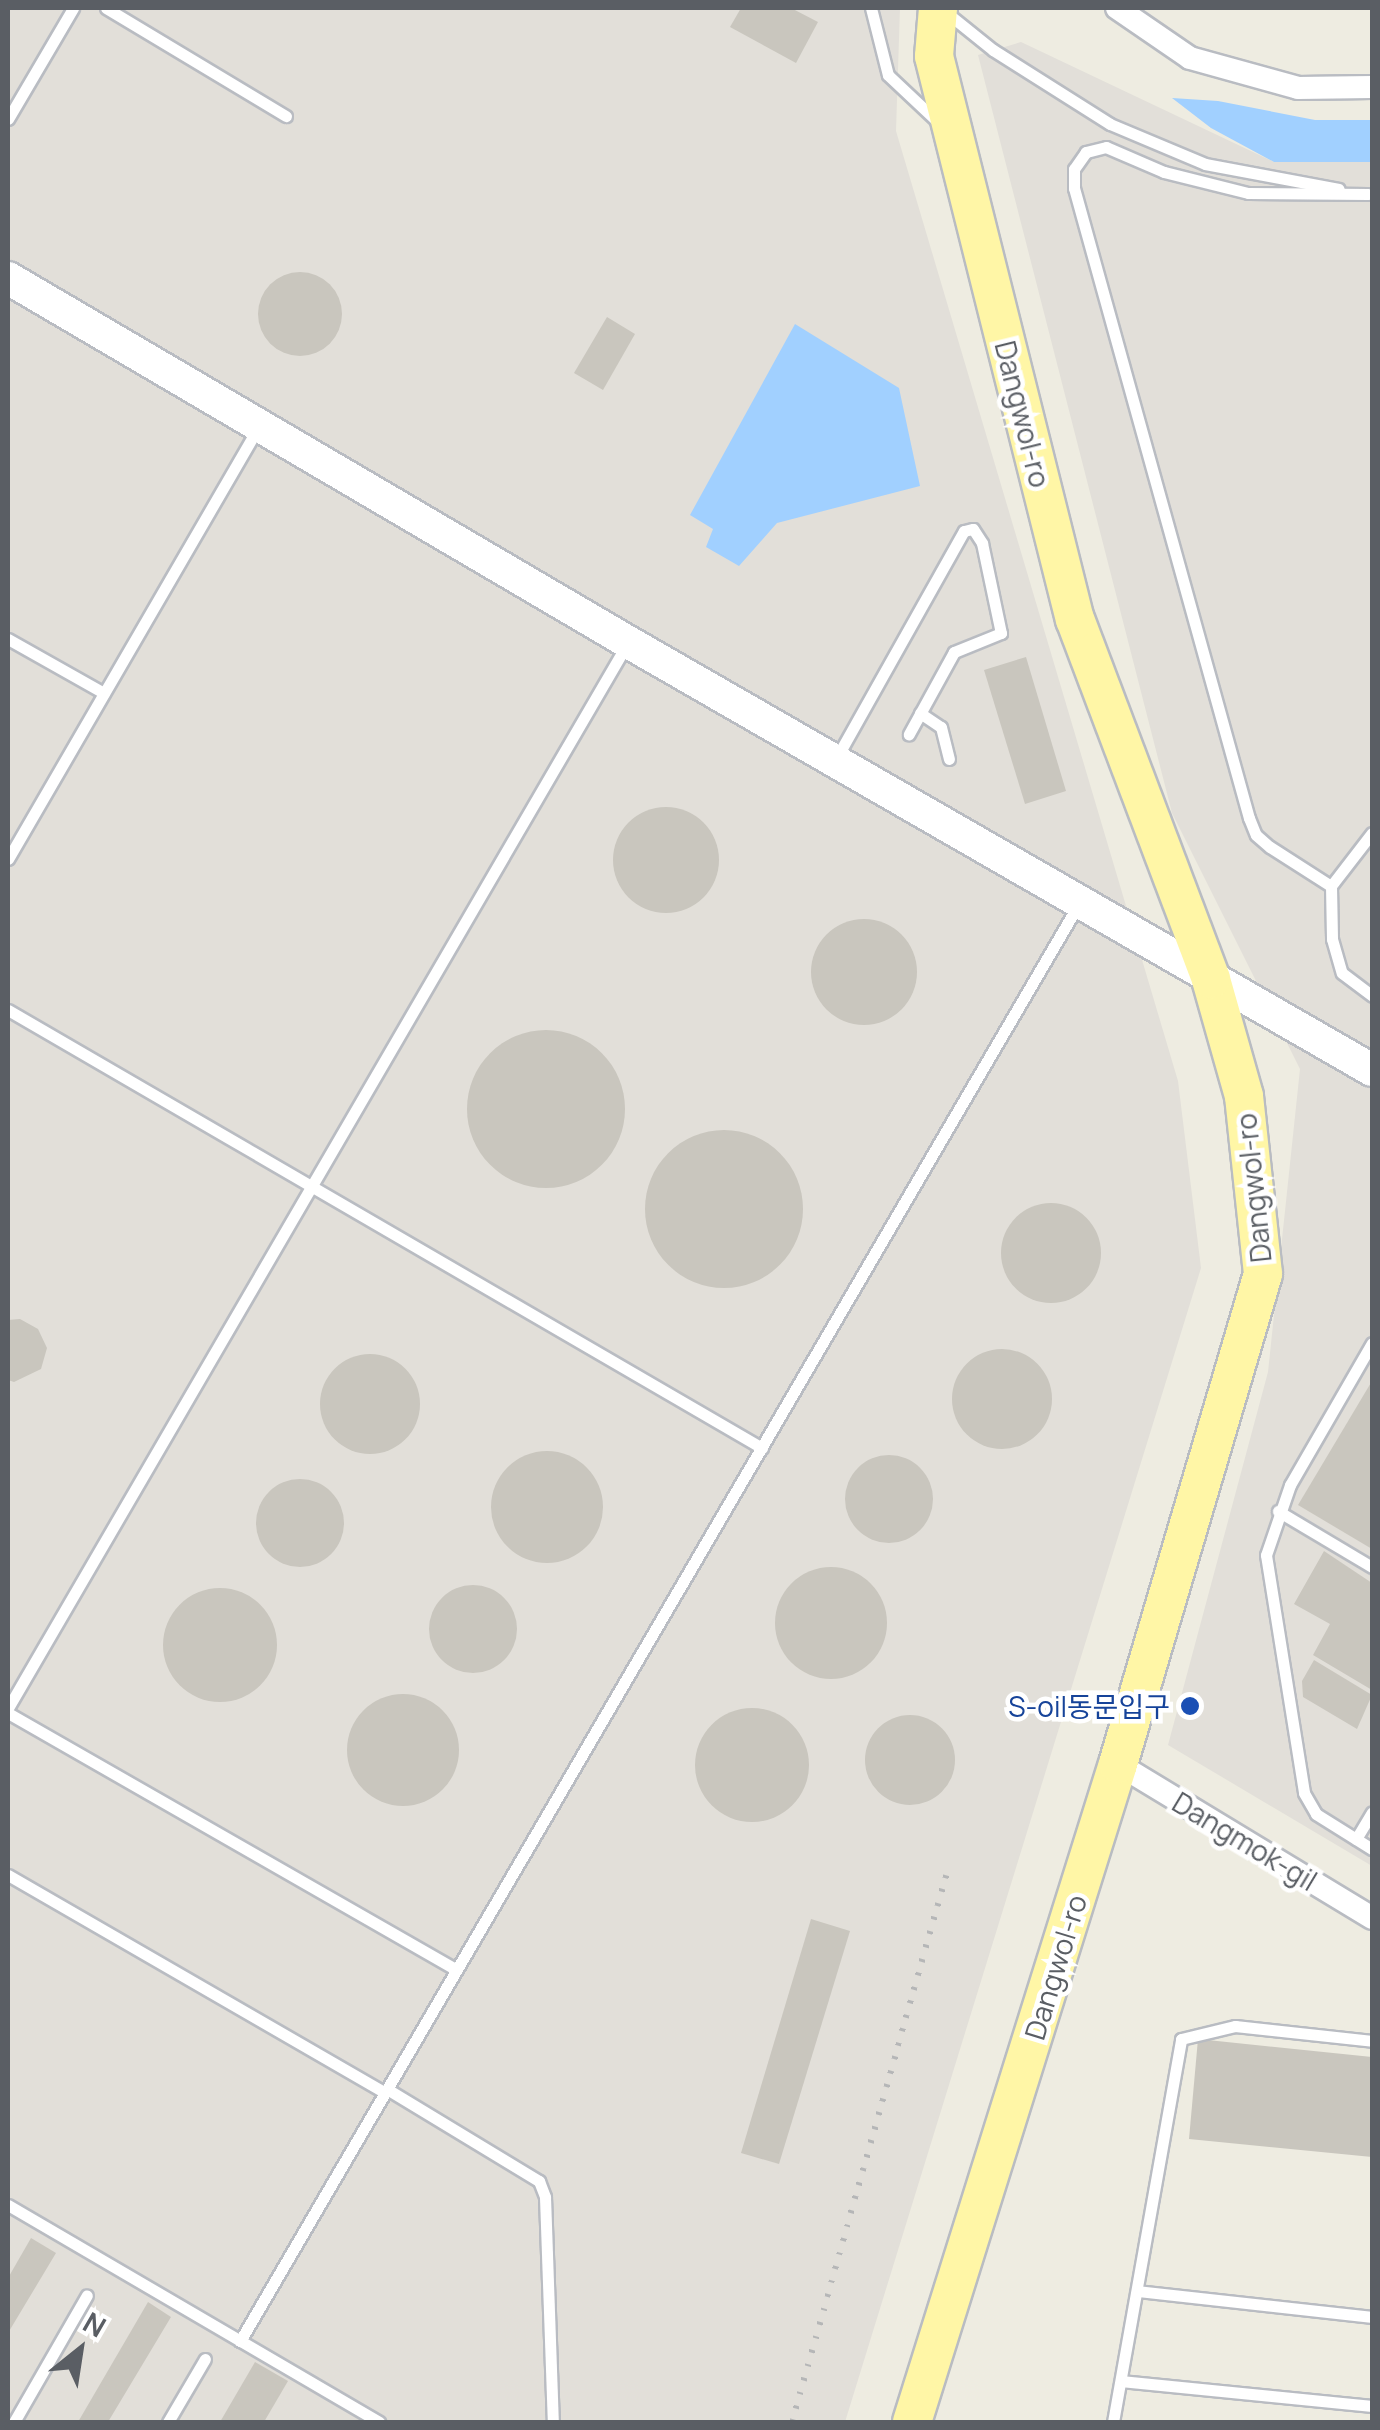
<!DOCTYPE html>
<meta charset="utf-8">
<style>
body{margin:0}
#map{position:relative;width:1380px;height:2430px;overflow:hidden;background:#eeece1;font-family:Manrope,"Noto Sans KR",sans-serif}
div>[style]{position:absolute}
.industrial>*{inset:0;background:#e2dfd9}
.water>*{inset:0;background:#a1d0ff}
.building>*{inset:0;background:#c9c6be}
.round{border-radius:50%}
.roads{filter:drop-shadow(2px 0 #b9bcc2) drop-shadow(-2px 0 #b9bcc2) drop-shadow(0 2px #b9bcc2) drop-shadow(0 -2px #b9bcc2)}
.lane>*{height:11px;margin:-5.5px;padding:0 5.5px;transform-origin:5.5px;border-radius:5.5px;background:#fff}
.street>*{height:22px;margin:-11px;padding:0 11px;transform-origin:11px;border-radius:11px;background:#fff}
.secondary>*{height:32px;margin:-16px;padding:0 16px;transform-origin:16px;border-radius:16px;background:#fff}
.primary>*{height:38px;margin:-19px;padding:0 19px;transform-origin:19px;border-radius:19px;background:#fff6a6}
.rail>*{height:6px;margin-top:-3px;transform-origin:0;background:repeating-linear-gradient(90deg,#b5b6b7 0 2.5px,transparent 0 14.5px)}
.dots>*{width:28px;height:28px;translate:-50% -50%;box-sizing:border-box;border:5px solid #fff;border-radius:50%}
span{translate:-50% -50%;white-space:nowrap;text-align:center;line-height:1.15;-webkit-text-stroke:9px #fff;paint-order:stroke}
.street-label{font-size:28px;color:#5a5e64}
.transit-label{font-size:28px;color:#164399}
.right{translate:-100% -50%;text-align:right}
.frame{position:absolute;inset:0;border:10px solid #5a5e64;pointer-events:none}
.north{position:absolute;left:30px;top:2300px;width:100px;height:100px;-webkit-text-stroke:8px #fff;paint-order:stroke;rotate:30deg;font-size:28px;font-weight:700;line-height:40px;text-align:center;color:#5a5e64}
.north::after{content:'';display:block;margin:auto;width:35px;height:45px;background:#5a5e64;clip-path:polygon(50% 0,100% 100%,50% 72%,0 100%)}
</style>
<div id="map">
<div class="industrial">
<i style="clip-path:polygon(8px 8px,900px 8px,896px 131px,1178px 1081px,1201px 1268px,845px 2422px,8px 2422px)"></i>
<i style="clip-path:polygon(1021px 42px,1274px 162px,1372px 162px,1372px 1866px,1168px 1745px,1268px 1372px,1300px 1069px,1172px 813px,978px 55px)"></i>
</div>
<div class="water">
<i style="clip-path:polygon(1172px 98px,1218px 101px,1315px 120px,1372px 120px,1372px 162px,1274px 162px,1211px 128px)"></i>
<i style="clip-path:polygon(795px 324px,899px 388px,920px 486px,777px 523px,739px 566px,706px 547px,713px 529px,690px 515px)"></i>
</div>
<div class="building">
<i style="clip-path:polygon(741px 8px,791px 8px,818px 22px,796px 63px,730px 27px)"></i>
<i class="round" style="left:258px;top:272px;width:84px;height:84px"></i>
<i style="clip-path:polygon(607px 317px,635px 334px,603px 390px,574px 373px)"></i>
<i style="clip-path:polygon(1026px 657px,1066px 791px,1025px 804px,984px 670px)"></i>
<i class="round" style="left:613px;top:807px;width:106px;height:106px"></i>
<i class="round" style="left:811px;top:919px;width:106px;height:106px"></i>
<i class="round" style="left:467px;top:1030px;width:158px;height:158px"></i>
<i class="round" style="left:645px;top:1130px;width:158px;height:158px"></i>
<i class="round" style="left:1001px;top:1203px;width:100px;height:100px"></i>
<i style="clip-path:polygon(20px 1319px,38px 1329px,47px 1348px,41px 1369px,14px 1382px,8px 1380px,8px 1320px)"></i>
<i class="round" style="left:952px;top:1349px;width:100px;height:100px"></i>
<i class="round" style="left:320px;top:1354px;width:100px;height:100px"></i>
<i style="clip-path:polygon(1372px 1381px,1372px 1549px,1298px 1505px)"></i>
<i class="round" style="left:491px;top:1451px;width:112px;height:112px"></i>
<i class="round" style="left:845px;top:1455px;width:88px;height:88px"></i>
<i class="round" style="left:256px;top:1479px;width:88px;height:88px"></i>
<i style="clip-path:polygon(1324px 1551px,1372px 1583px,1372px 1690px,1313px 1655px,1330px 1624px,1294px 1604px)"></i>
<i class="round" style="left:775px;top:1567px;width:112px;height:112px"></i>
<i class="round" style="left:429px;top:1585px;width:88px;height:88px"></i>
<i class="round" style="left:163px;top:1588px;width:114px;height:114px"></i>
<i style="clip-path:polygon(1314px 1660px,1372px 1695px,1357px 1729px,1303px 1697px,1302px 1681px)"></i>
<i class="round" style="left:347px;top:1694px;width:112px;height:112px"></i>
<i class="round" style="left:695px;top:1708px;width:114px;height:114px"></i>
<i class="round" style="left:865px;top:1715px;width:90px;height:90px"></i>
<i style="clip-path:polygon(811px 1919px,850px 1931px,779px 2164px,741px 2153px)"></i>
<i style="clip-path:polygon(1198px 2039px,1372px 2057px,1372px 2157px,1189px 2139px)"></i>
<i style="clip-path:polygon(31px 2238px,56px 2253px,8px 2333px,8px 2278px)"></i>
<i style="clip-path:polygon(148px 2302px,171px 2317px,108px 2422px,78px 2422px)"></i>
<i style="clip-path:polygon(255px 2362px,288px 2381px,264px 2422px,220px 2422px)"></i>
</div>
<div class="roads">
<div class="lane">
<i style="left:106px;top:8px;width:210px;rotate:31deg"></i>
<i style="left:871px;top:8px;width:69px;rotate:75.8deg"></i>
<i style="left:888px;top:75px;width:66px;rotate:43.2deg"></i>
<i style="left:947px;top:13px;width:59px;rotate:38.8deg"></i>
<i style="left:993px;top:50px;width:138px;rotate:32.3deg"></i>
<i style="left:1110px;top:124px;width:103px;rotate:22.8deg"></i>
<i style="left:1205px;top:164px;width:136px;rotate:10.6deg"></i>
<i style="left:8px;top:119px;width:129px;rotate:-59.6deg"></i>
<i style="left:1368px;top:194px;width:120px;rotate:-179.5deg"></i>
<i style="left:1248px;top:193px;width:87px;rotate:-166deg"></i>
<i style="left:1164px;top:172px;width:63px;rotate:-156.7deg"></i>
<i style="left:1106px;top:147px;width:21px;rotate:166deg"></i>
<i style="left:1086px;top:152px;width:21px;rotate:125deg"></i>
<i style="left:1074px;top:169px;width:19px;rotate:90deg"></i>
<i style="left:1074px;top:188px;width:654px;rotate:74.48deg"></i>
<i style="left:1249px;top:818px;width:18px;rotate:68deg"></i>
<i style="left:1256px;top:835px;width:18px;rotate:41deg"></i>
<i style="left:1270px;top:847px;width:72px;rotate:32.6deg"></i>
<i style="left:1331px;top:886px;width:53px;rotate:88.9deg"></i>
<i style="left:1332px;top:939px;width:35px;rotate:74deg"></i>
<i style="left:1342px;top:973px;width:38px;rotate:37deg"></i>
<i style="left:8px;top:639px;width:110px;rotate:29.4deg"></i>
<i style="left:920px;top:713px;width:25px;rotate:34deg"></i>
<i style="left:941px;top:727px;width:33px;rotate:76deg"></i>
<i style="left:837px;top:757px;width:259px;rotate:-60.7deg"></i>
<i style="left:964px;top:531px;width:9px;rotate:-13deg"></i>
<i style="left:973px;top:529px;width:17px;rotate:57deg"></i>
<i style="left:982px;top:543px;width:92px;rotate:78.1deg"></i>
<i style="left:1001px;top:633px;width:51px;rotate:158deg"></i>
<i style="left:954px;top:652px;width:94px;rotate:118.8deg"></i>
<i style="left:8px;top:859px;width:496px;rotate:-59.9deg"></i>
<i style="left:1331px;top:886px;width:67px;rotate:-52.3deg"></i>
<i style="left:8px;top:1010px;width:872px;rotate:30.15deg"></i>
<i style="left:1372px;top:1343px;width:164px;rotate:120deg"></i>
<i style="left:1290px;top:1485px;width:74px;rotate:108.9deg"></i>
<i style="left:1266px;top:1555px;width:241px;rotate:80.9deg"></i>
<i style="left:1304px;top:1793px;width:24px;rotate:60deg"></i>
<i style="left:1316px;top:1814px;width:66px;rotate:32deg"></i>
<i style="left:1278px;top:1511px;width:109px;rotate:30.8deg"></i>
<i style="left:8px;top:1708px;width:1231px;rotate:-59.81deg"></i>
<i style="left:8px;top:1713px;width:517px;rotate:29.79deg"></i>
<i style="left:1356px;top:1839px;width:31px;rotate:-59deg"></i>
<i style="left:8px;top:1875px;width:435px;rotate:30deg"></i>
<i style="left:387px;top:2089px;width:178px;rotate:31.2deg"></i>
<i style="left:539px;top:2181px;width:17px;rotate:69deg"></i>
<i style="left:545px;top:2197px;width:225px;rotate:88deg"></i>
<i style="left:8px;top:2205px;width:430px;rotate:30.3deg"></i>
<i style="left:1137px;top:2291px;width:236px;rotate:6.3deg"></i>
<i style="left:240px;top:2341px;width:1660px;rotate:-59.73deg"></i>
<i style="left:1121px;top:2381px;width:252px;rotate:5.7deg"></i>
<i style="left:14px;top:2422px;width:146px;rotate:-60.1deg"></i>
<i style="left:168px;top:2422px;width:73px;rotate:-59.6deg"></i>
<i style="left:1113px;top:2422px;width:389px;rotate:-79.9deg"></i>
<i style="left:1181px;top:2039px;width:56px;rotate:-13.5deg"></i>
<i style="left:1235px;top:2026px;width:138px;rotate:6.2deg"></i>
</div>
<div class="street">
<i style="left:1117px;top:8px;width:88px;rotate:34.4deg"></i>
<i style="left:1190px;top:58px;width:112px;rotate:15.5deg"></i>
<i style="left:1298px;top:88px;width:74px;rotate:-0.8deg"></i>
<i style="left:1118px;top:1764px;width:297px;rotate:31.2deg"></i>
</div>
<div class="secondary">
<i style="left:8px;top:278px;width:719px;rotate:30.42deg"></i>
<i style="left:628px;top:642px;width:858px;rotate:29.91deg"></i>
</div>
<div class="primary">
<i style="left:912px;top:2422px;width:689px;rotate:-72.62deg"></i>
<i style="left:1118px;top:1764px;width:511px;rotate:-73.52deg"></i>
<i style="left:1263px;top:1274px;width:179px;rotate:-96.1deg"></i>
<i style="left:1244px;top:1096px;width:122px;rotate:-105.8deg"></i>
<i style="left:1211px;top:979px;width:384px;rotate:-110.7deg"></i>
<i style="left:1075px;top:620px;width:581px;rotate:-104.04deg"></i>
<i style="left:934px;top:56px;width:48px;rotate:-85.2deg"></i>
</div>
</div>
<div class="rail">
<i style="left:792px;top:2422px;width:571px;rotate:-74.26deg"></i>
</div>
<div class="dots">
<i style="left:1190px;top:1706px;background:#1a4fb4"></i>
</div>
<div class="street-label">
<span style="left:1023px;top:414px;rotate:76deg">Dangwol-ro</span>
<span style="left:1253px;top:1188px;rotate:-96deg">Dangwol-ro</span>
<span style="left:1245px;top:1841px;rotate:31deg">Dangmok-gil</span>
<span style="left:1055px;top:1967px;rotate:-73deg">Dangwol-ro</span>
</div>
<div class="transit-label">
<span class="right" style="left:1170px;top:1706px">S-oil동문입구</span>
</div>
<div class="frame"></div>
<div class="north">N</div>
</div>
